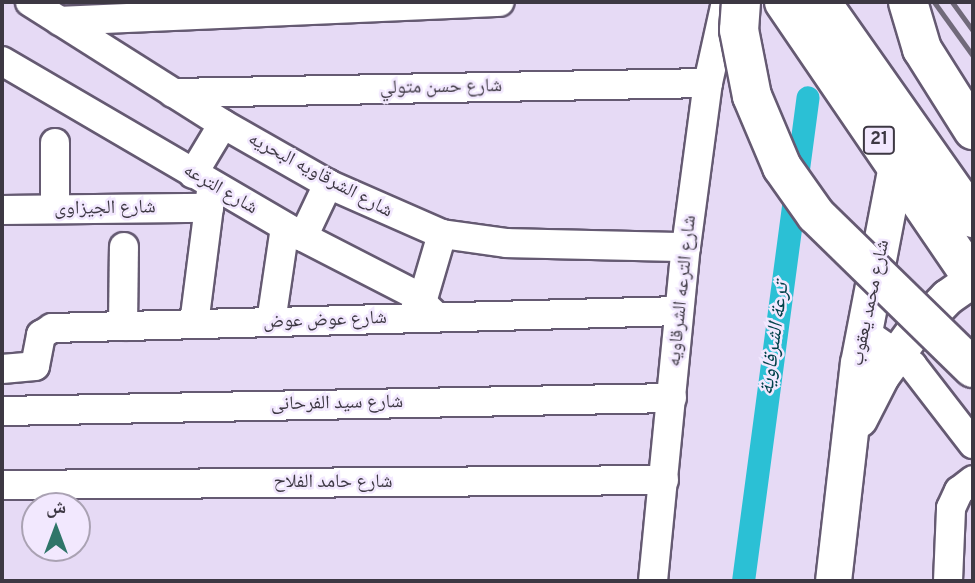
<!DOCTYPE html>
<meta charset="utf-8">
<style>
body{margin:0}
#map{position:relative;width:975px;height:583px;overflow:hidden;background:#e6daf5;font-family:Overpass,"Noto Naskh Arabic",sans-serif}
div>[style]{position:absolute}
.canal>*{height:23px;margin:-11.5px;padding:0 11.5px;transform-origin:11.5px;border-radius:11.5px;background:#2bc0d5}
.roads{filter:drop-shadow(2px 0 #655a72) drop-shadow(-2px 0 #655a72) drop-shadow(0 2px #655a72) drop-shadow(0 -2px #655a72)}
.minor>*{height:28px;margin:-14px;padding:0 14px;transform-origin:14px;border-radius:14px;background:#fff}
.major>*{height:35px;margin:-17.5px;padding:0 17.5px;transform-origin:17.5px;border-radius:17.5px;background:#fff}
.highway>*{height:38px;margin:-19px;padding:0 19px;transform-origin:19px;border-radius:19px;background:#fff}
.rail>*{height:5px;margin:-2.5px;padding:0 2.5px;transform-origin:2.5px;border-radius:2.5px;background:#716a7a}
.bridges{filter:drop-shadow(2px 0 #655a72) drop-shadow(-2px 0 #655a72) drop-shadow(0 2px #655a72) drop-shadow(0 -2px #655a72)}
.highway-bridge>*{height:38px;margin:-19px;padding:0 19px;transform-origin:19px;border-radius:19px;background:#fff}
span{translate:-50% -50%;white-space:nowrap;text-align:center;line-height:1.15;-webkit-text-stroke:5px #f2e8fe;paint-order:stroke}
.shield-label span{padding:2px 5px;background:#f2e8fe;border:2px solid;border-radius:5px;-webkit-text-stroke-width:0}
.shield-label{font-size:18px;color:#3d3843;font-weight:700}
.street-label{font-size:19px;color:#3d3843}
.water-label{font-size:21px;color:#00414a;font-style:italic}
.frame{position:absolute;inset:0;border:4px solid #3d3843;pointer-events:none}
.north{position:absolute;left:21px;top:492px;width:70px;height:70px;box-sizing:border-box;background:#f2e8fe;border:2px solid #aaa2b3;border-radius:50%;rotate:0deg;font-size:19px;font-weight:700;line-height:28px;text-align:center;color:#3d3843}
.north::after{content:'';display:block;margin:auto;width:24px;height:32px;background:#2f7569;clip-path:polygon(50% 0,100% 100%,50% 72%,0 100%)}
</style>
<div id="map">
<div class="canal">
<i style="left:743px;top:581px;width:488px;rotate:-82.4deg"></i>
</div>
<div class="roads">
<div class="minor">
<i style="left:30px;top:2px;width:228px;rotate:32.3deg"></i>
<i style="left:223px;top:124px;width:121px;rotate:29.7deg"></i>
<i style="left:328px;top:184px;width:124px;rotate:23.7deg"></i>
<i style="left:442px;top:234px;width:66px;rotate:7.9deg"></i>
<i style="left:507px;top:243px;width:179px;rotate:1.3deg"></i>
<i style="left:60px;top:21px;width:440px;rotate:-2.5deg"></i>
<i style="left:2px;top:61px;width:349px;rotate:30.3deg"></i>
<i style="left:303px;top:237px;width:123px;rotate:27.2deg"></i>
<i style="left:412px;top:293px;width:35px;rotate:44deg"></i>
<i style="left:173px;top:93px;width:535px;rotate:-1.07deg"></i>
<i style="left:55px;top:143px;width:66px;rotate:90deg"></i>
<i style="left:193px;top:174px;width:58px;rotate:-59deg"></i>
<i style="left:2px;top:210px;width:207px;rotate:-0.6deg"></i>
<i style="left:303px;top:237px;width:59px;rotate:-64.7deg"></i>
<i style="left:422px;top:302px;width:71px;rotate:-73.6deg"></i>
<i style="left:271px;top:322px;width:96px;rotate:-81.6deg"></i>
<i style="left:194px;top:324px;width:134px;rotate:-82.7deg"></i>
<i style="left:123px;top:326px;width:79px;rotate:-89.3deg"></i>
<i style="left:863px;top:331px;width:60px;rotate:34.8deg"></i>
<i style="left:912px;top:365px;width:100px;rotate:52.3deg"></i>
<i style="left:2px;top:369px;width:33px;rotate:-5deg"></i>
<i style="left:35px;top:366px;width:32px;rotate:-79deg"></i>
<i style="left:41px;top:335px;width:13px;rotate:-32deg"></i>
<i style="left:52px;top:328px;width:627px;rotate:-1.55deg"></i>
<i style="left:2px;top:411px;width:670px;rotate:-1.11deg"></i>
<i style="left:2px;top:485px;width:662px;rotate:-0.43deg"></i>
<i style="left:653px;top:581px;width:336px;rotate:-84.4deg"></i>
<i style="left:686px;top:247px;width:165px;rotate:-82.4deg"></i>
<i style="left:708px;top:83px;width:83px;rotate:-77.5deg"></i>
<i style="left:948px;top:581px;width:73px;rotate:-87.6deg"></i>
<i style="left:951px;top:508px;width:19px;rotate:-65deg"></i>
<i style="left:959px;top:491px;width:18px;rotate:-38deg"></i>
</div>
<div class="major">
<i style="left:859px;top:419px;width:48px;rotate:-62.9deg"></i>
<i style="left:881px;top:376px;width:54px;rotate:-54deg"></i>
<i style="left:913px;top:332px;width:49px;rotate:-45.8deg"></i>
<i style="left:947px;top:297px;width:32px;rotate:-35deg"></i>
<i style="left:833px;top:581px;width:219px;rotate:-83.5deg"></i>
<i style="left:858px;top:363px;width:202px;rotate:-79.1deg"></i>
</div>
<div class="highway">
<i style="left:784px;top:2px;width:335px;rotate:55.7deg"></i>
<i style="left:821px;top:2px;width:264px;rotate:54.9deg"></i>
<i style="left:908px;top:2px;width:49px;rotate:73.4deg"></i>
<i style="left:922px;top:49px;width:96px;rotate:57.8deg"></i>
</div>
</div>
<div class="rail">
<i style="left:934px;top:2px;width:67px;rotate:54.2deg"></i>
<i style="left:952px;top:2px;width:36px;rotate:54deg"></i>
</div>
<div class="bridges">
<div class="highway-bridge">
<i style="left:741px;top:2px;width:28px;rotate:94deg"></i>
<i style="left:739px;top:30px;width:67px;rotate:78.9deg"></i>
<i style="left:752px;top:96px;width:77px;rotate:67.1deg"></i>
<i style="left:782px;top:167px;width:59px;rotate:54.7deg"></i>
<i style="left:816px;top:215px;width:219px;rotate:44.3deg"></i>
</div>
</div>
<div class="shield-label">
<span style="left:879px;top:140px">21</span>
</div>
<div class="street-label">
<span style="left:441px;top:88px;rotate:-1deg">شارع حسن متولي</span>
<span style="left:320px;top:176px;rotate:28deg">شارع الشرقاويه البحريه</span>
<span style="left:220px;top:190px;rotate:30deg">شارع الترعه</span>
<span style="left:105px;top:209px;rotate:-1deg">شارع الجيزاوى</span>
<span style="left:683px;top:291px;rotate:-84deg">شارع الترعه الشرقاويه</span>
<span style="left:871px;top:303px;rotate:-78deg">شارع محمد يعقوب</span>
<span style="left:325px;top:321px;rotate:-2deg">شارع عوض عوض</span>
<span style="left:337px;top:404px;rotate:-1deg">شارع سيد الفرحانى</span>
<span style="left:333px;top:483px">شارع حامد الفلاح</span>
</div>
<div class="water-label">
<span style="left:775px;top:339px;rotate:-82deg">ترعة الشرقاوية</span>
</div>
<div class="frame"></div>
<div class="north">ش</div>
</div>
